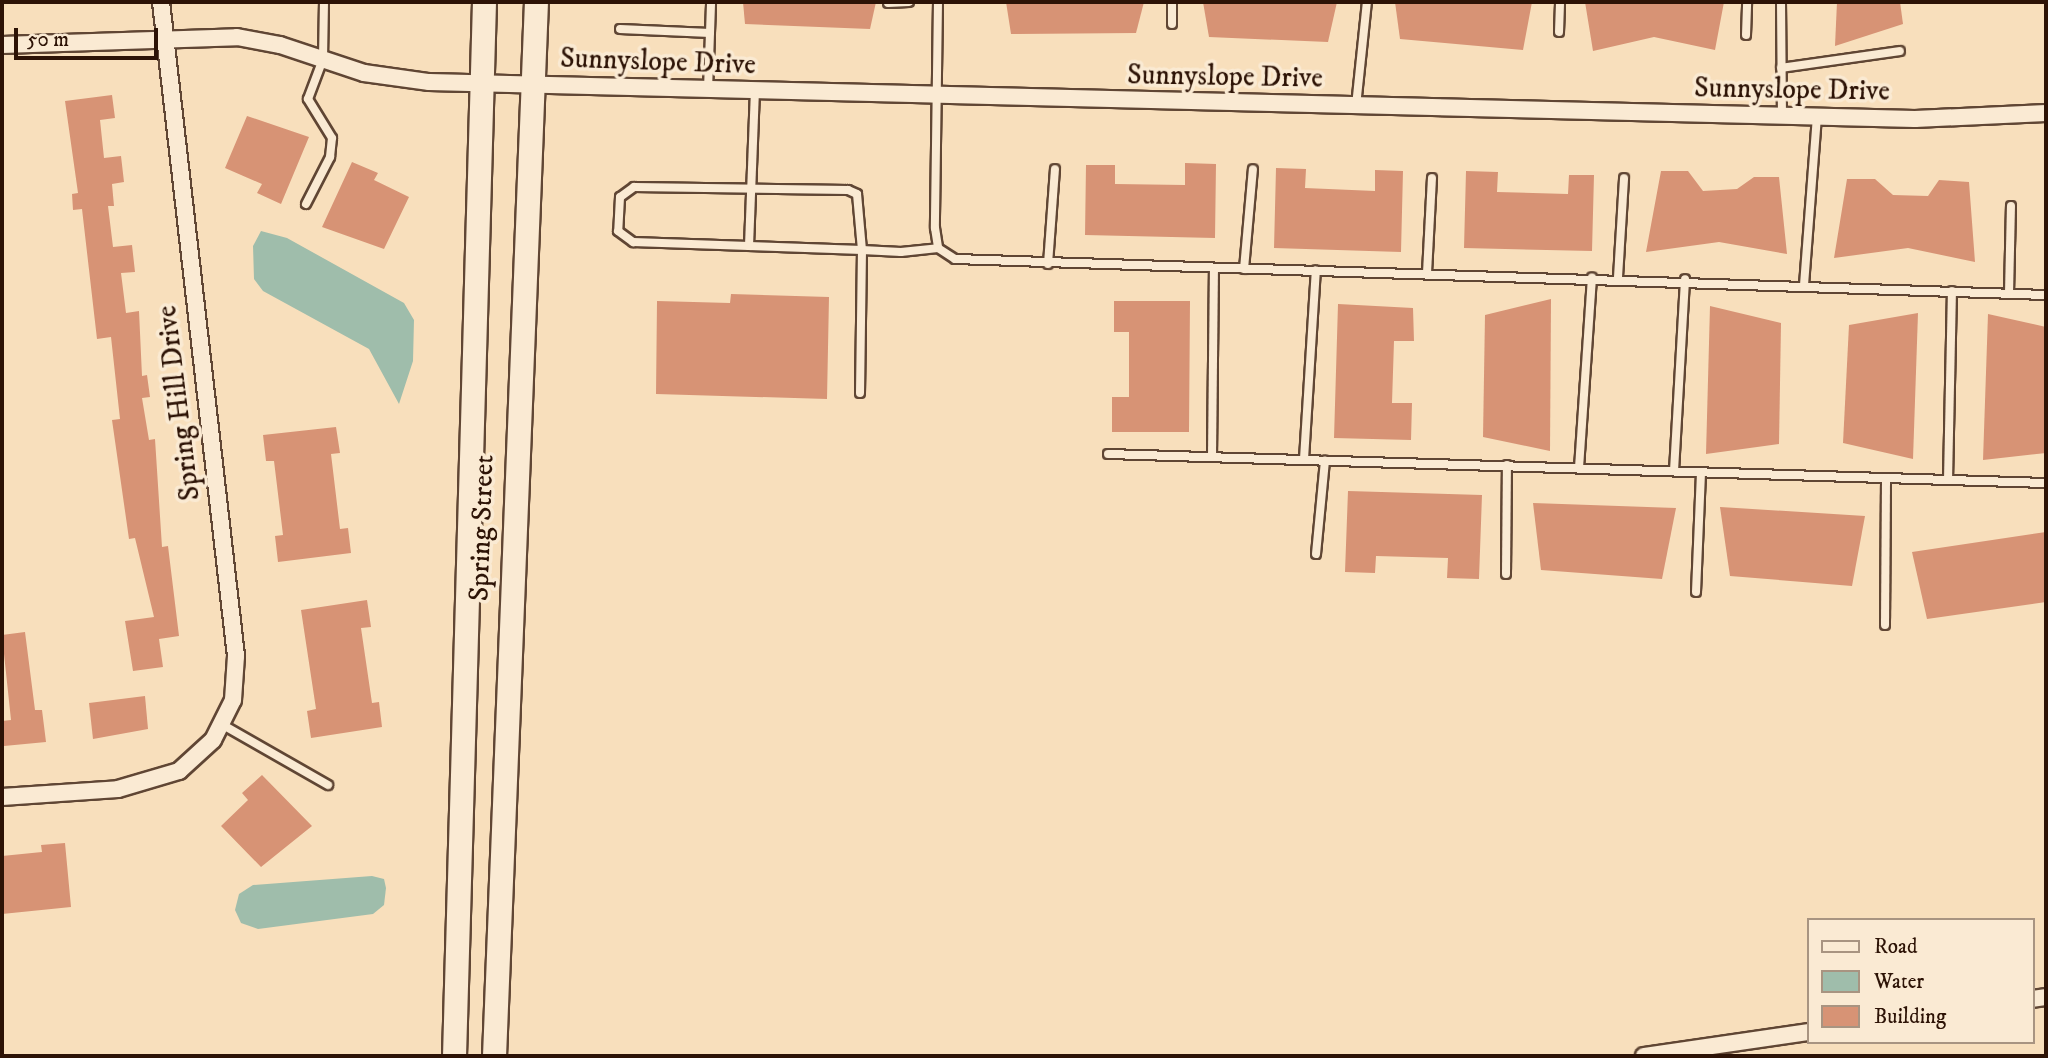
<!DOCTYPE html>
<style>
body{margin:0}
#map{position:relative;width:2048px;height:1058px;overflow:hidden;background:#f8dfbc;font-family:"IM FELL DW Pica",serif}
div>[style]{position:absolute}
.water>*{inset:0;background:#9fbdab}
.building>*{inset:0;background:#d79375}
.roads{filter:drop-shadow(2px 0 #604634) drop-shadow(-2px 0 #604634) drop-shadow(0 2px #604634) drop-shadow(0 -2px #604634)}
.service>*{height:8px;margin:-4px;padding:0 4px;transform-origin:4px;border-radius:4px;background:#faead3}
.minor>*{height:16px;margin:-8px;padding:0 8px;transform-origin:8px;border-radius:8px;background:#faead3}
.secondary>*{height:23px;margin:-11.5px;padding:0 11.5px;transform-origin:11.5px;border-radius:11.5px;background:#faead3}
span{translate:-50% -50%;white-space:nowrap;text-align:center;line-height:1.15;-webkit-text-stroke:7px #faead3;paint-order:stroke}
.street-label{font-size:28px;color:#2d1306}
.frame{position:absolute;inset:0;border:4px solid #2d1306;pointer-events:none}
.legend{position:absolute;left:1807px;top:918px;width:228px;height:126px;box-sizing:border-box;background:#faead3;border:2px solid #a89481;margin:0;padding:9px 12px;list-style:none;font-size:21px;color:#2d1306}
.legend li{display:flex;align-items:center;gap:14px;height:35px}
.legend b{width:35px;border:2px solid #a89481}
.scale{position:absolute;left:14px;top:28px;width:144px;height:32px;box-sizing:border-box;border:4px solid #2d1306;border-top:0;padding-left:9px;font-size:21px;line-height:24px;white-space:nowrap;color:#2d1306;-webkit-text-stroke:5px #faead3;paint-order:stroke}
</style>
<div id="map">
<div class="water">
<i style="clip-path:polygon(261px 231px,287px 238px,404px 303px,414px 320px,413px 361px,399px 404px,369px 349px,263px 291px,254px 279px,253px 246px)"></i>
<i style="clip-path:polygon(372px 876px,384px 879px,386px 888px,384px 905px,373px 914px,258px 929px,241px 923px,235px 910px,239px 894px,253px 885px)"></i>
</div>
<div class="building">
<i style="clip-path:polygon(743px 2px,876px 2px,870px 29px,745px 24px)"></i>
<i style="clip-path:polygon(1006px 2px,1144px 2px,1136px 33px,1011px 34px)"></i>
<i style="clip-path:polygon(1203px 2px,1337px 2px,1328px 42px,1209px 37px)"></i>
<i style="clip-path:polygon(1395px 2px,1532px 2px,1523px 50px,1400px 39px)"></i>
<i style="clip-path:polygon(1585px 2px,1724px 2px,1715px 50px,1654px 37px,1593px 51px)"></i>
<i style="clip-path:polygon(1837px 2px,1900px 2px,1903px 24px,1835px 46px)"></i>
<i style="clip-path:polygon(112px 95px,115px 118px,100px 120px,104px 158px,121px 156px,124px 182px,112px 184px,114px 206px,108px 206px,113px 247px,132px 245px,135px 272px,121px 273px,126px 313px,139px 311px,142px 376px,147px 375px,150px 397px,142px 398px,149px 440px,155px 439px,162px 547px,168px 546px,179px 636px,159px 639px,163px 667px,133px 671px,125px 621px,154px 617px,135px 538px,129px 539px,112px 420px,120px 419px,111px 337px,97px 339px,82px 209px,73px 210px,72px 194px,78px 193px,65px 101px)"></i>
<i style="clip-path:polygon(247px 116px,309px 137px,281px 204px,257px 193px,262px 184px,225px 168px)"></i>
<i style="clip-path:polygon(352px 162px,378px 173px,374px 180px,409px 197px,384px 249px,322px 227px)"></i>
<i style="clip-path:polygon(1185px 163px,1216px 164px,1215px 238px,1085px 235px,1086px 165px,1115px 165px,1115px 184px,1185px 185px)"></i>
<i style="clip-path:polygon(1276px 168px,1306px 169px,1305px 188px,1375px 191px,1375px 170px,1403px 171px,1401px 252px,1274px 248px)"></i>
<i style="clip-path:polygon(1466px 171px,1498px 172px,1497px 192px,1568px 194px,1569px 175px,1594px 175px,1592px 251px,1464px 248px)"></i>
<i style="clip-path:polygon(1661px 171px,1688px 171px,1703px 191px,1737px 189px,1754px 177px,1779px 177px,1787px 254px,1719px 242px,1646px 252px)"></i>
<i style="clip-path:polygon(1847px 179px,1875px 179px,1893px 195px,1928px 196px,1939px 180px,1969px 182px,1975px 262px,1908px 248px,1834px 258px)"></i>
<i style="clip-path:polygon(731px 294px,829px 297px,827px 399px,656px 394px,657px 301px,730px 303px)"></i>
<i style="clip-path:polygon(1551px 299px,1550px 451px,1483px 437px,1485px 315px)"></i>
<i style="clip-path:polygon(1114px 301px,1190px 301px,1189px 432px,1112px 432px,1112px 397px,1129px 397px,1129px 332px,1114px 332px)"></i>
<i style="clip-path:polygon(1338px 304px,1413px 308px,1414px 341px,1394px 341px,1392px 403px,1412px 403px,1411px 440px,1334px 438px)"></i>
<i style="clip-path:polygon(1710px 306px,1781px 323px,1779px 444px,1706px 454px)"></i>
<i style="clip-path:polygon(1918px 313px,1913px 459px,1843px 443px,1849px 325px)"></i>
<i style="clip-path:polygon(1988px 314px,2046px 327px,2046px 453px,1983px 460px)"></i>
<i style="clip-path:polygon(336px 427px,340px 453px,331px 454px,340px 529px,348px 528px,351px 553px,278px 562px,275px 536px,283px 535px,274px 461px,266px 461px,263px 435px)"></i>
<i style="clip-path:polygon(1348px 491px,1482px 495px,1479px 579px,1447px 578px,1448px 558px,1376px 556px,1375px 573px,1345px 572px)"></i>
<i style="clip-path:polygon(1533px 503px,1676px 508px,1662px 579px,1541px 570px)"></i>
<i style="clip-path:polygon(1720px 507px,1865px 516px,1852px 586px,1730px 576px)"></i>
<i style="clip-path:polygon(2046px 532px,2046px 602px,1927px 619px,1912px 552px)"></i>
<i style="clip-path:polygon(367px 600px,371px 627px,361px 628px,372px 703px,379px 702px,382px 727px,311px 738px,307px 711px,316px 709px,301px 610px)"></i>
<i style="clip-path:polygon(25px 632px,35px 710px,42px 710px,46px 742px,4px 746px,2px 721px,11px 720px,2px 635px)"></i>
<i style="clip-path:polygon(145px 696px,148px 729px,93px 739px,89px 703px)"></i>
<i style="clip-path:polygon(262px 775px,312px 826px,261px 867px,221px 826px,248px 800px,242px 793px)"></i>
<i style="clip-path:polygon(65px 843px,71px 907px,2px 914px,2px 856px,42px 852px,41px 845px)"></i>
</div>
<div class="roads">
<div class="service">
<i style="left:938px;top:2px;width:226px;rotate:90.8deg"></i>
<i style="left:935px;top:228px;width:20px;rotate:81deg"></i>
<i style="left:938px;top:248px;width:20px;rotate:33deg"></i>
<i style="left:955px;top:259px;width:1092px;rotate:1.89deg"></i>
<i style="left:1781px;top:2px;width:114px;rotate:89.5deg"></i>
<i style="left:888px;top:3px;width:21px;rotate:-3deg"></i>
<i style="left:1172px;top:24px;width:22px;rotate:-90deg"></i>
<i style="left:620px;top:29px;width:90px;rotate:2.5deg"></i>
<i style="left:1559px;top:32px;width:30px;rotate:-88deg"></i>
<i style="left:1746px;top:35px;width:33px;rotate:-88deg"></i>
<i style="left:1781px;top:68px;width:120px;rotate:-8.1deg"></i>
<i style="left:708px;top:90px;width:88px;rotate:-88deg"></i>
<i style="left:1356px;top:106px;width:105px;rotate:-84deg"></i>
<i style="left:306px;top:204px;width:53px;rotate:-62.9deg"></i>
<i style="left:330px;top:157px;width:19px;rotate:-84deg"></i>
<i style="left:332px;top:138px;width:46px;rotate:-121.6deg"></i>
<i style="left:308px;top:99px;width:43px;rotate:-69.4deg"></i>
<i style="left:323px;top:59px;width:57px;rotate:-89deg"></i>
<i style="left:749px;top:246px;width:155px;rotate:-87.8deg"></i>
<i style="left:1048px;top:264px;width:95px;rotate:-85.8deg"></i>
<i style="left:1244px;top:269px;width:100px;rotate:-84.9deg"></i>
<i style="left:1427px;top:273px;width:95px;rotate:-87deg"></i>
<i style="left:1618px;top:277px;width:99px;rotate:-86.5deg"></i>
<i style="left:1804px;top:285px;width:169px;rotate:-85.6deg"></i>
<i style="left:2009px;top:293px;width:87px;rotate:-88.7deg"></i>
<i style="left:860px;top:393px;width:143px;rotate:-89.2deg"></i>
<i style="left:862px;top:250px;width:56px;rotate:-95.1deg"></i>
<i style="left:857px;top:194px;width:10px;rotate:-156deg"></i>
<i style="left:848px;top:190px;width:214px;rotate:-179.2deg"></i>
<i style="left:634px;top:187px;width:17px;rotate:144deg"></i>
<i style="left:620px;top:197px;width:34px;rotate:93deg"></i>
<i style="left:618px;top:231px;width:19px;rotate:36deg"></i>
<i style="left:633px;top:242px;width:116px;rotate:2deg"></i>
<i style="left:749px;top:246px;width:113px;rotate:2deg"></i>
<i style="left:862px;top:250px;width:39px;rotate:3deg"></i>
<i style="left:901px;top:252px;width:37px;rotate:-6deg"></i>
<i style="left:1108px;top:454px;width:938px;rotate:1.77deg"></i>
<i style="left:1212px;top:456px;width:188px;rotate:-89.4deg"></i>
<i style="left:1304px;top:459px;width:189px;rotate:-86.4deg"></i>
<i style="left:1579px;top:468px;width:191px;rotate:-86.1deg"></i>
<i style="left:1674px;top:471px;width:192px;rotate:-86.7deg"></i>
<i style="left:1948px;top:480px;width:189px;rotate:-88.8deg"></i>
<i style="left:1316px;top:554px;width:94px;rotate:-84.5deg"></i>
<i style="left:1506px;top:574px;width:109px;rotate:-89.5deg"></i>
<i style="left:1696px;top:592px;width:120px;rotate:-87.6deg"></i>
<i style="left:1885px;top:625px;width:147px;rotate:-89.6deg"></i>
<i style="left:223px;top:725px;width:121px;rotate:29.7deg"></i>
</div>
<div class="minor">
<i style="left:2px;top:45px;width:235px;rotate:-1.9deg"></i>
<i style="left:237px;top:37px;width:44px;rotate:10.5deg"></i>
<i style="left:280px;top:45px;width:89px;rotate:18.4deg"></i>
<i style="left:364px;top:73px;width:66px;rotate:7.9deg"></i>
<i style="left:429px;top:82px;width:1486px;rotate:1.43deg"></i>
<i style="left:1915px;top:119px;width:131px;rotate:-2.6deg"></i>
<i style="left:2px;top:797px;width:116px;rotate:-3.9deg"></i>
<i style="left:118px;top:789px;width:64px;rotate:-16.4deg"></i>
<i style="left:179px;top:771px;width:46px;rotate:-42.4deg"></i>
<i style="left:213px;top:740px;width:45px;rotate:-63.4deg"></i>
<i style="left:233px;top:700px;width:44px;rotate:-86.1deg"></i>
<i style="left:236px;top:656px;width:658px;rotate:-96.54deg"></i>
<i style="left:2032px;top:999px;width:14px;rotate:-8deg"></i>
<i style="left:1644px;top:1056px;width:166px;rotate:-8.3deg"></i>
</div>
<div class="secondary">
<i style="left:454px;top:1056px;width:1054px;rotate:-88.37deg"></i>
<i style="left:494px;top:1056px;width:1055px;rotate:-87.72deg"></i>
</div>
</div>
<div class="street-label">
<span style="left:658px;top:62px;rotate:2deg">Sunnyslope Drive</span>
<span style="left:1225px;top:77px;rotate:1deg">Sunnyslope Drive</span>
<span style="left:1792px;top:90px;rotate:1deg">Sunnyslope Drive</span>
<span style="left:179px;top:403px;rotate:-97deg">Spring Hill Drive</span>
<span style="left:482px;top:528px;rotate:-88deg">Spring Street</span>
</div>
<div class="frame"></div>
<ul class="legend">
<li><b style="height:9px;background:#faead3"></b>Road</li>
<li><b style="height:19px;background:#9fbdab"></b>Water</li>
<li><b style="height:19px;background:#d79375"></b>Building</li>
</ul>
<div class="scale">50 m</div>
</div>
